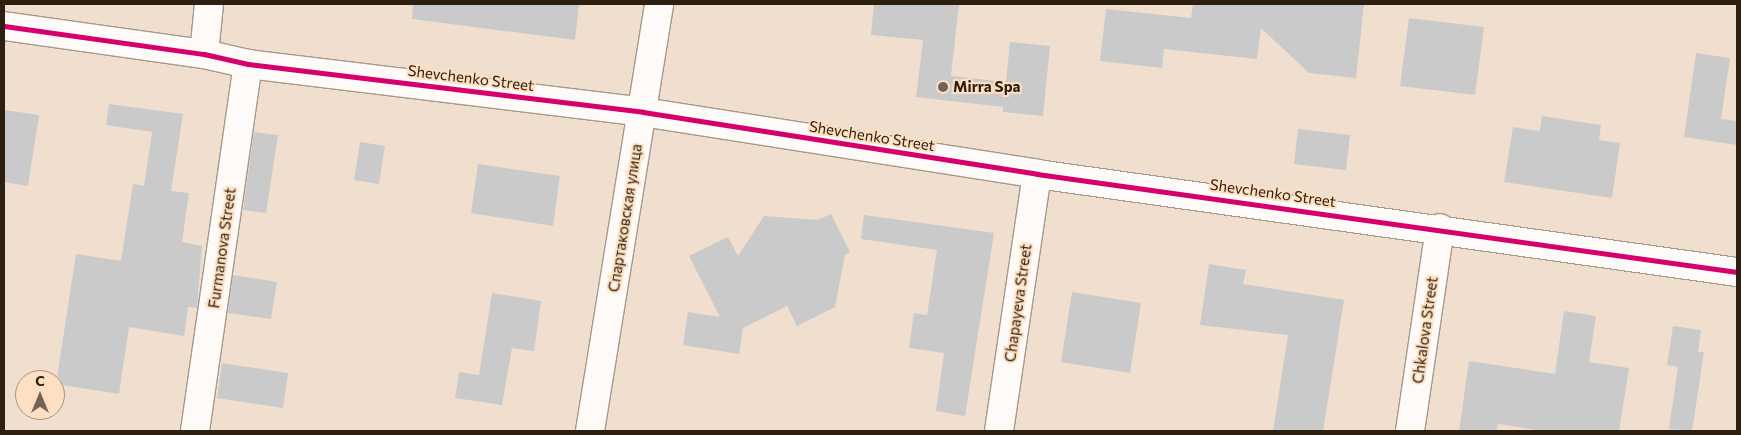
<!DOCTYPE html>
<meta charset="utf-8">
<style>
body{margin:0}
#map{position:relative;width:1741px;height:435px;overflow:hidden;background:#f0dfcf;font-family:Commissioner,sans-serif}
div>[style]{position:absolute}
.building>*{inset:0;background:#cacaca}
.roads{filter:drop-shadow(1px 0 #a6988a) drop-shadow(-1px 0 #a6988a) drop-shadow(0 1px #a6988a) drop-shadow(0 -1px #a6988a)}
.minor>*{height:28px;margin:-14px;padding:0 14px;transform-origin:14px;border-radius:14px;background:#fdfaf8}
.cycleway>*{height:5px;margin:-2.5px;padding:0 2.5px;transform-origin:2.5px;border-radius:2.5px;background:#d6006c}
.dots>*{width:14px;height:14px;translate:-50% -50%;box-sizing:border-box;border:2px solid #fedfc1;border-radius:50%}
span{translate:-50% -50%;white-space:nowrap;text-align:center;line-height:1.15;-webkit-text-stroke:4px #fedfc1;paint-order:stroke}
.street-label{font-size:15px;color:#2e2011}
.poi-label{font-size:15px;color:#2e2011;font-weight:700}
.left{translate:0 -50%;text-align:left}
.frame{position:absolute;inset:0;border:5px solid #2e2011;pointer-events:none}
.north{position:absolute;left:15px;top:370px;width:50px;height:50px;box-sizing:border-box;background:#fedfc1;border:1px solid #ab937b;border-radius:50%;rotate:0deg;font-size:14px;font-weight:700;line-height:20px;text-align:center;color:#2e2011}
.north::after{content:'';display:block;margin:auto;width:18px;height:22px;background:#726354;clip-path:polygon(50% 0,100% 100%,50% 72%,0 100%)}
</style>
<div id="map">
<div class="building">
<i style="clip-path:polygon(413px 4px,579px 4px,575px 40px,412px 19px)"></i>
<i style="clip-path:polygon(874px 4px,959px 4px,951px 76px,1006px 82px,1010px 42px,1050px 46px,1043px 116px,1003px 112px,1003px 107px,916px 97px,923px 40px,871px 35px)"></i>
<i style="clip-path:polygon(1193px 4px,1364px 4px,1356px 78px,1309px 73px,1261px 28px,1257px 59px,1164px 49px,1162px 68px,1100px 61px,1106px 9px,1191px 18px)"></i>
<i style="clip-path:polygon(1409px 18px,1484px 27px,1475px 95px,1400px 86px)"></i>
<i style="clip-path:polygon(1696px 53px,1730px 58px,1721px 119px,1737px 121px,1737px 145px,1684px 137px)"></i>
<i style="clip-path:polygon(109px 104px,183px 114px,171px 191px,189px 193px,182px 242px,202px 246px,197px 308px,188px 307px,184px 336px,129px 327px,119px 394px,56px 384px,76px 254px,121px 261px,133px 184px,144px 186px,152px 132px,106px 125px)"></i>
<i style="clip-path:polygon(4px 110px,39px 115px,28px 186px,4px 182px)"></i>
<i style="clip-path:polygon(1542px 116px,1601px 125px,1599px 140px,1620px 143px,1612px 198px,1504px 182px,1513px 127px,1540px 131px)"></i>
<i style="clip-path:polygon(1298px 129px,1350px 135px,1346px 170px,1294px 164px)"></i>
<i style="clip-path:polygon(254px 132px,278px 135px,266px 213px,243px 210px)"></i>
<i style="clip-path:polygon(360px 142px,385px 146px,379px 184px,354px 180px)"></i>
<i style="clip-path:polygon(478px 164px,560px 176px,553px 226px,471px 213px)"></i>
<i style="clip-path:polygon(831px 214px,850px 252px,845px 255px,835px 307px,797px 326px,787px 306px,743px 328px,739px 354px,683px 345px,688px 312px,720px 317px,689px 256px,728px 237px,738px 256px,764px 216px,818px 220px)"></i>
<i style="clip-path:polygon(864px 215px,994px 233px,965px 416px,936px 411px,944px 353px,909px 348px,914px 313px,927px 315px,937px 250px,861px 239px)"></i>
<i style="clip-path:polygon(1209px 264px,1246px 270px,1243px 284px,1344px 300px,1323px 431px,1273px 431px,1288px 335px,1200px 325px)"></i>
<i style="clip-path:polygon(233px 275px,277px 282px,271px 319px,228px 313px)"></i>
<i style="clip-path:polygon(1072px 292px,1141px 303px,1130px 373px,1061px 362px)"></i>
<i style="clip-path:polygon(492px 293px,541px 301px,534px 351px,512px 348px,502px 405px,455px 398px,459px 372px,479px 375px)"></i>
<i style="clip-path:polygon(1564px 311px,1596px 316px,1589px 362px,1629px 368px,1619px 431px,1543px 431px,1498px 424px,1496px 431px,1459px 431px,1469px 361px,1555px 374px)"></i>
<i style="clip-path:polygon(1673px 326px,1701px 330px,1698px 352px,1704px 352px,1692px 431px,1669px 429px,1678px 367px,1667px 365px)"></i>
<i style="clip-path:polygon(222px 363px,288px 373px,283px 408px,217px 398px)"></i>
</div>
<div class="roads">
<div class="minor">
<i style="left:4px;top:26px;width:202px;rotate:8deg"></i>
<i style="left:204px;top:54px;width:45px;rotate:12.8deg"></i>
<i style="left:248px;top:64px;width:398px;rotate:6.9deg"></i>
<i style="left:643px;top:112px;width:399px;rotate:8.9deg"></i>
<i style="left:1037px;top:174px;width:707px;rotate:7.97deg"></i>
<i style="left:204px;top:54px;width:50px;rotate:-84.3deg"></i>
<i style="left:195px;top:431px;width:371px;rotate:-81.8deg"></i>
<i style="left:590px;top:431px;width:433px;rotate:-80.8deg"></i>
<i style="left:999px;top:431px;width:260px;rotate:-81.6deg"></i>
<i style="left:1410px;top:431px;width:205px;rotate:-81.6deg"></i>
</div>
</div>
<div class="cycleway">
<i style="left:4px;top:26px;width:202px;rotate:8deg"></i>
<i style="left:204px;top:54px;width:45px;rotate:12.8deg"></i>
<i style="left:248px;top:64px;width:398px;rotate:6.9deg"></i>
<i style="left:643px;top:112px;width:399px;rotate:8.9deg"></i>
<i style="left:1037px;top:174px;width:707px;rotate:7.97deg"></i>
</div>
<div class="dots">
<i style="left:943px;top:87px;background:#726354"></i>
</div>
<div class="street-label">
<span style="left:471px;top:78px;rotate:7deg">Shevchenko Street</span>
<span style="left:872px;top:136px;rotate:9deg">Shevchenko Street</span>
<span style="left:1273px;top:193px;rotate:8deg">Shevchenko Street</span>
<span style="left:625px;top:218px;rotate:-81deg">Спартаковская улица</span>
<span style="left:222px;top:248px;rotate:-82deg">Furmanova Street</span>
<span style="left:1018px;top:303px;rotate:-82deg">Chapayeva Street</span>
<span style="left:1425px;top:330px;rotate:-82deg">Chkalova Street</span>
</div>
<div class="poi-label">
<span class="left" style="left:953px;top:87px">Mirra Spa</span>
</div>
<div class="frame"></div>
<div class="north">С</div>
</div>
